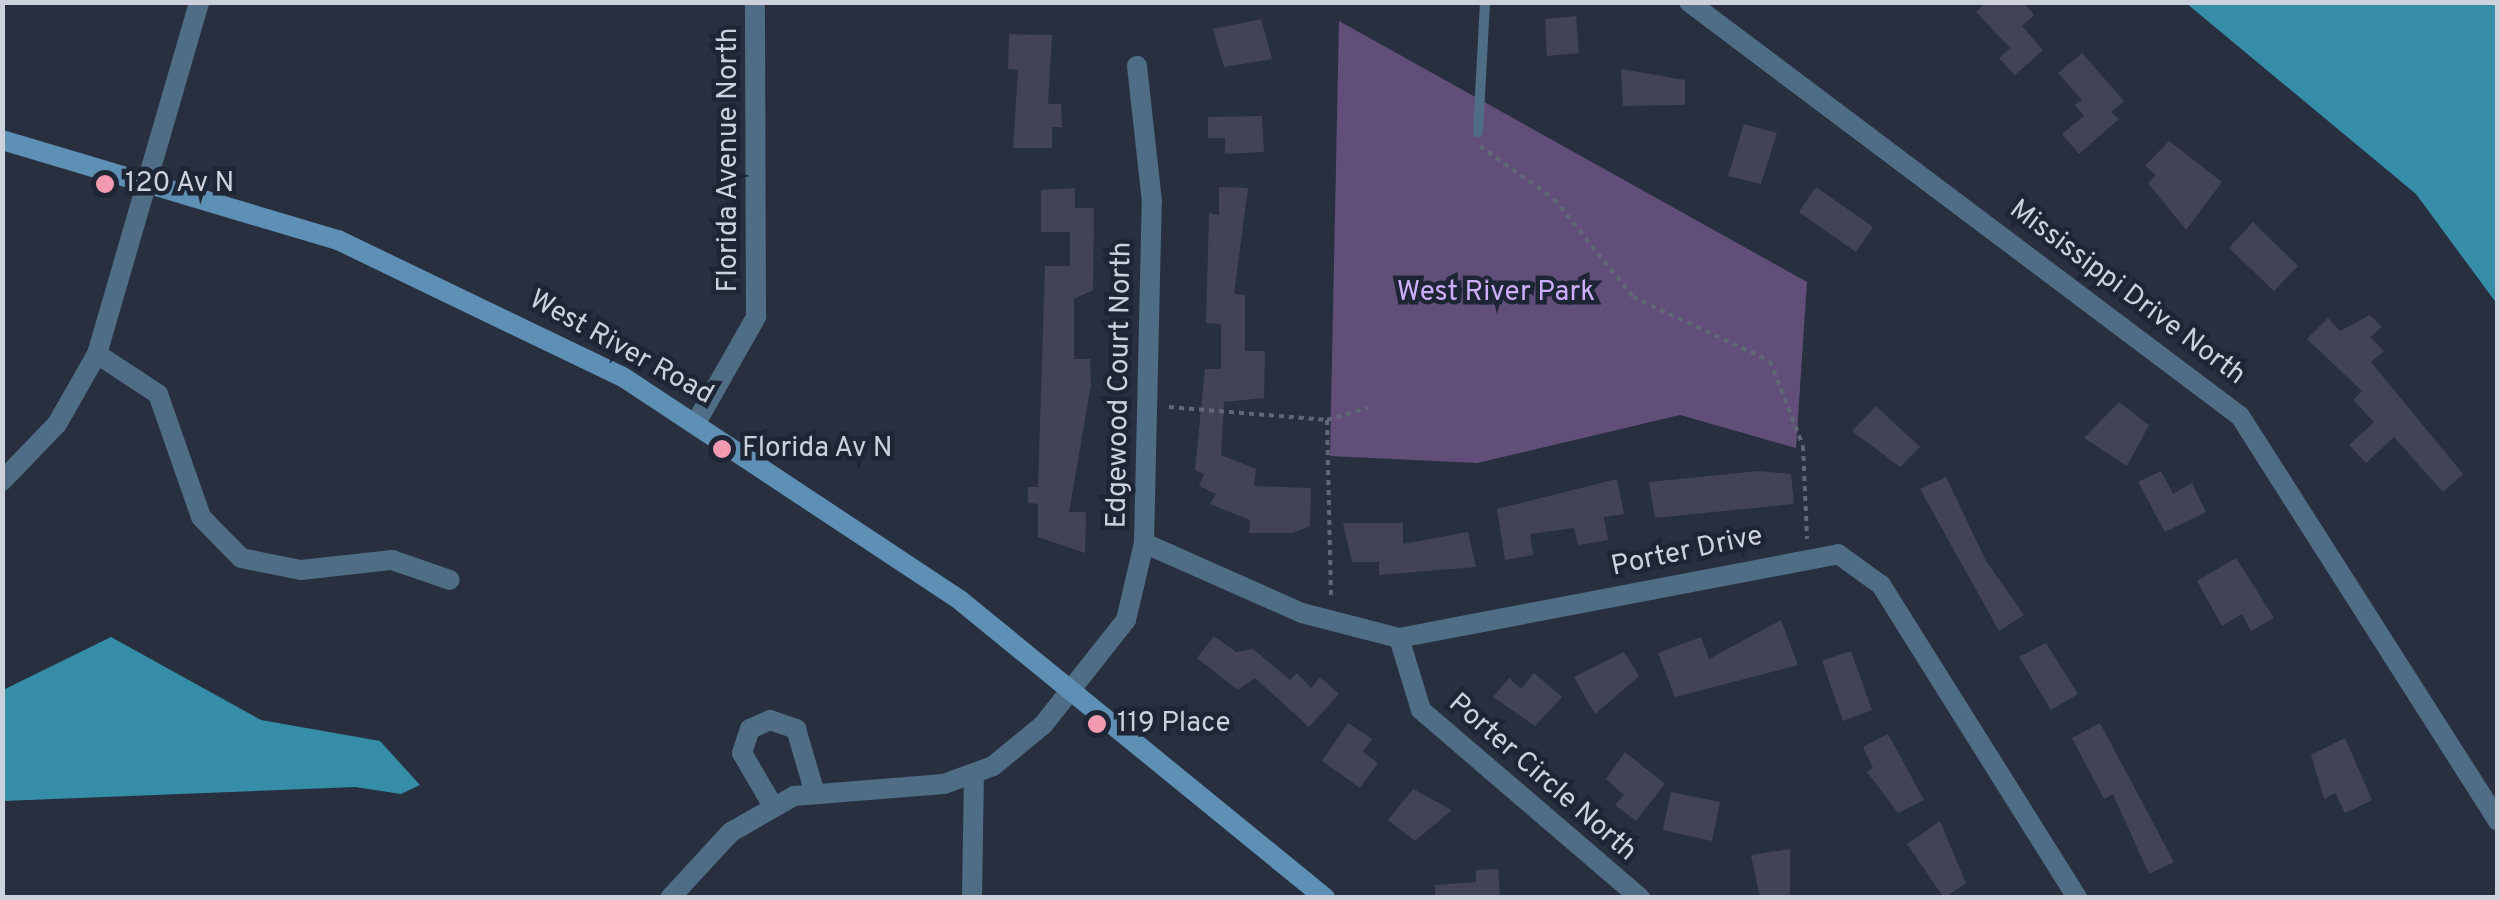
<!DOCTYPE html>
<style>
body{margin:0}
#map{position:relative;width:2500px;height:900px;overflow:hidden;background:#28303f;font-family:Overpass,sans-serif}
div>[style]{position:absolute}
.green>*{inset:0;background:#614f7a}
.water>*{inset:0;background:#368da7}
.building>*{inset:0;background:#424354}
.path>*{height:4px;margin-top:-2px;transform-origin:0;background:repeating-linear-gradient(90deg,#606775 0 5px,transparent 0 10px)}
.lane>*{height:10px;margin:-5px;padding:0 5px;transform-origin:5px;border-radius:5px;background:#4f6d85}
.street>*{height:20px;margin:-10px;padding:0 10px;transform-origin:10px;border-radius:10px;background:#4f6d85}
.secondary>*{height:20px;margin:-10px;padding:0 10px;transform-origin:10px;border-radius:10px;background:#5e8fb4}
.dots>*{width:28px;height:28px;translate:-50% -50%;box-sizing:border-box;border:5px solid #1e2635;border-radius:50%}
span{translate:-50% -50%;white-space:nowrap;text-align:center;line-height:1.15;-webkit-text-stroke:9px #1e2635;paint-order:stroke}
.street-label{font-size:28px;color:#ccd1db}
.poi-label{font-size:28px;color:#ccd1db}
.left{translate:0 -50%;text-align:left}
.park-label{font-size:28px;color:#ceadfc}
.frame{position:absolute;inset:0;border:5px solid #ccd1db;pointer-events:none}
</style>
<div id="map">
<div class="green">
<i style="clip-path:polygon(1339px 21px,1807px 282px,1796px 448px,1680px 415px,1477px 463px,1330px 456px)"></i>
</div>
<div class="water">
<i style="clip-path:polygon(2186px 3px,2497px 3px,2497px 304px,2416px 194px)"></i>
<i style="clip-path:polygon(111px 637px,261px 720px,380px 741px,420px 785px,401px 794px,355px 787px,3px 801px,3px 690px)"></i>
</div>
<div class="building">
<i style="clip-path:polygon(1987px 2px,2023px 2px,2034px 15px,2022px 26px,2043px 50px,2015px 75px,1999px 58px,2010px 48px,1976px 12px)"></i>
<i style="clip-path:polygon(1576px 16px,1579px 53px,1547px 56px,1545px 19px)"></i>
<i style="clip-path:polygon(1261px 19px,1272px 59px,1224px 67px,1213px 29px)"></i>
<i style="clip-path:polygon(1009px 34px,1052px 35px,1048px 104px,1061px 104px,1062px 127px,1052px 127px,1052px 148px,1013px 148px,1018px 70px,1008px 69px)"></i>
<i style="clip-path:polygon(2082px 53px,2124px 101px,2111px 112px,2119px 119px,2079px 154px,2062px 134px,2084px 116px,2075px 105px,2082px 100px,2058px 73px)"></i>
<i style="clip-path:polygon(1621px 69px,1685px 80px,1685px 105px,1623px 106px)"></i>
<i style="clip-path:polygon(1262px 116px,1264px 152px,1225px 154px,1225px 138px,1208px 138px,1208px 117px)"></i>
<i style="clip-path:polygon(1744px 124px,1777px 133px,1761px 184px,1728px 176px)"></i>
<i style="clip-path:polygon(2169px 141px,2222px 182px,2186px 230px,2148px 183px,2156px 175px,2145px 166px)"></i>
<i style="clip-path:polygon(1219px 187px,1248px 188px,1234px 294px,1245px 295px,1245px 351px,1265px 351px,1264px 398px,1224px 402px,1221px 455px,1256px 469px,1254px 486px,1311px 488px,1310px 526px,1293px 533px,1249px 533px,1250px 520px,1210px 504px,1216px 494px,1199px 486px,1204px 474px,1195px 470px,1205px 369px,1221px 369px,1221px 324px,1206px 323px,1209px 213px,1219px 215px)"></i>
<i style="clip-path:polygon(1816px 187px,1873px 227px,1856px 252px,1799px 212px)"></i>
<i style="clip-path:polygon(1075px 188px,1075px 208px,1094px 208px,1093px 290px,1074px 299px,1074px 359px,1090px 359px,1091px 385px,1069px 512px,1086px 512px,1085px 553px,1038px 537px,1038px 504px,1028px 503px,1028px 487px,1038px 487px,1045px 266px,1070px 266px,1070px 232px,1041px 232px,1041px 190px)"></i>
<i style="clip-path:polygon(2253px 222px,2298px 266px,2274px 291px,2229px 248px)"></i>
<i style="clip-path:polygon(2370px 315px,2382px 327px,2370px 337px,2384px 351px,2371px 362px,2463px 474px,2443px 492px,2394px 437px,2366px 463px,2349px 445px,2374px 422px,2353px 400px,2362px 391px,2307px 339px,2328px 318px,2340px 331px)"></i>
<i style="clip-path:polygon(2119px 402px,2149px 425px,2127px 466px,2084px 438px)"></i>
<i style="clip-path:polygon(1876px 406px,1920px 447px,1900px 467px,1852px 431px)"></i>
<i style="clip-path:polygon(1758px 471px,1791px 474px,1794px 504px,1655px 518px,1649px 482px)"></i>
<i style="clip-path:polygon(2161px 471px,2173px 494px,2192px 483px,2206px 512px,2165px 532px,2138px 482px)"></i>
<i style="clip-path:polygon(1946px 477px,1986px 561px,2024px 615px,1999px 631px,1920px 489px)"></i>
<i style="clip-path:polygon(1617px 479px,1624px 514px,1604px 517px,1608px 540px,1578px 545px,1574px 528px,1530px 534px,1533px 555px,1505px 560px,1497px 509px)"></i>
<i style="clip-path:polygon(1343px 523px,1403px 523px,1403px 544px,1468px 532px,1476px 567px,1379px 575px,1379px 562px,1352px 562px)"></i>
<i style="clip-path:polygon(2236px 558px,2274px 618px,2251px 631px,2242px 614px,2222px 626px,2197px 581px)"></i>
<i style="clip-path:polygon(1781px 620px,1798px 665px,1675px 697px,1658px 653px,1701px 637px,1709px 659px)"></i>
<i style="clip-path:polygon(1214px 636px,1236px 652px,1253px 649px,1290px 680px,1297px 673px,1311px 688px,1320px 677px,1339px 694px,1309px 727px,1255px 678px,1238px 690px,1197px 658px)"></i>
<i style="clip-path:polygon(2046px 643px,2078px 694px,2051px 710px,2019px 657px)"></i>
<i style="clip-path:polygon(1851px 651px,1872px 710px,1843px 721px,1822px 661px)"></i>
<i style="clip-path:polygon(1624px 652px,1639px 676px,1595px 714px,1574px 677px)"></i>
<i style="clip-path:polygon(1534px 673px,1562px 697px,1535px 726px,1493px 697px,1509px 678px,1521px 689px)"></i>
<i style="clip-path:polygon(1348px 723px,1372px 739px,1363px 752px,1378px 763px,1360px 788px,1322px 761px)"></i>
<i style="clip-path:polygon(2100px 723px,2174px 862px,2149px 874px,2113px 794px,2104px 799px,2072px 738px)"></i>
<i style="clip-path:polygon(1888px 734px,1924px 800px,1898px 813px,1867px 772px,1873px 768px,1863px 747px)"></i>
<i style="clip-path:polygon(2345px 738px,2372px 800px,2345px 813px,2335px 793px,2324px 799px,2311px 755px)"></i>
<i style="clip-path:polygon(1625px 752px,1665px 784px,1636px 821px,1615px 805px,1624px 795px,1606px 779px)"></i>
<i style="clip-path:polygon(1413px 789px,1452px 810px,1415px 841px,1388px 820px)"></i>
<i style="clip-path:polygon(1671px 792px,1720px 802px,1712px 841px,1663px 830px)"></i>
<i style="clip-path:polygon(1940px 821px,1966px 883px,1944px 898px,1907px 844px)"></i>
<i style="clip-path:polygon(1790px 849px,1790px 898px,1760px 898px,1751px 855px)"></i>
<i style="clip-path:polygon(1498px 869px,1500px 898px,1435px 898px,1435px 885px,1476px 882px,1476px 870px)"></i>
</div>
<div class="path">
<i style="left:1480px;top:146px;width:91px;rotate:35.6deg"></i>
<i style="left:1554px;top:199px;width:126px;rotate:51.1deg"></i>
<i style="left:1633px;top:297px;width:151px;rotate:25deg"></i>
<i style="left:1770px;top:361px;width:91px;rotate:68.8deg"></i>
<i style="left:1803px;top:446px;width:93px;rotate:87.5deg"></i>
<i style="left:1169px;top:407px;width:159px;rotate:4.7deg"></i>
<i style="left:1327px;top:420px;width:43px;rotate:-16.3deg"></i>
<i style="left:1327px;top:420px;width:179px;rotate:88.7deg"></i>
</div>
<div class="lane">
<i style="left:1478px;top:132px;width:130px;rotate:-86.9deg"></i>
</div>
<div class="street">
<i style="left:1689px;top:2px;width:689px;rotate:36.92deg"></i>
<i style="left:2240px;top:416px;width:480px;rotate:57.5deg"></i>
<i style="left:97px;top:354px;width:73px;rotate:33.3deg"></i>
<i style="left:158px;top:394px;width:130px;rotate:70.7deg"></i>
<i style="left:201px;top:517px;width:57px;rotate:45.7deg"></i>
<i style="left:241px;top:558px;width:61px;rotate:11.3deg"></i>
<i style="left:301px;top:570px;width:92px;rotate:-6.3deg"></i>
<i style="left:392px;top:560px;width:61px;rotate:19deg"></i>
<i style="left:697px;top:421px;width:120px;rotate:-60.4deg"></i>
<i style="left:756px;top:317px;width:315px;rotate:-90.2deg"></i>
<i style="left:2px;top:481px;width:79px;rotate:-46deg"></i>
<i style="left:57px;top:424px;width:81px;rotate:-60.3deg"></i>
<i style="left:97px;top:354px;width:366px;rotate:-73.8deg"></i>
<i style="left:1144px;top:543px;width:173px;rotate:23.9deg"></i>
<i style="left:1302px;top:613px;width:100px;rotate:14.5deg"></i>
<i style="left:1399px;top:638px;width:447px;rotate:-10.8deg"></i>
<i style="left:1838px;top:554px;width:53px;rotate:35.8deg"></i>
<i style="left:1881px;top:585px;width:369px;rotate:57.9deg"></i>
<i style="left:1399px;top:638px;width:75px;rotate:73deg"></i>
<i style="left:1421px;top:710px;width:289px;rotate:40.6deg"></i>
<i style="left:773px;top:806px;width:61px;rotate:-120.3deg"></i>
<i style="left:742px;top:753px;width:25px;rotate:-72deg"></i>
<i style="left:750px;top:729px;width:22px;rotate:-24deg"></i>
<i style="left:770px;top:720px;width:28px;rotate:19deg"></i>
<i style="left:796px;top:729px;width:64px;rotate:73.6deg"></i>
<i style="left:670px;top:898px;width:90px;rotate:-47.3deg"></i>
<i style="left:731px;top:832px;width:73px;rotate:-29.7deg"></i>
<i style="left:794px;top:796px;width:150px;rotate:-4.6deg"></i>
<i style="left:944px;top:784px;width:52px;rotate:-20.2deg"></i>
<i style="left:993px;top:766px;width:65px;rotate:-39.4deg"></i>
<i style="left:1043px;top:725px;width:134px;rotate:-51.7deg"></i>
<i style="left:1126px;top:620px;width:79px;rotate:-76.8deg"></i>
<i style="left:1144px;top:543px;width:341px;rotate:-88.7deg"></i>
<i style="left:1152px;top:202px;width:137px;rotate:-96.3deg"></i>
<i style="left:972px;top:898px;width:121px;rotate:-89.1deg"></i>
</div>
<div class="secondary">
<i style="left:2px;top:140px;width:351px;rotate:16.6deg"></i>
<i style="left:338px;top:240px;width:316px;rotate:25.7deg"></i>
<i style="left:623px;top:377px;width:405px;rotate:33.5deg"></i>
<i style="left:961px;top:601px;width:470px;rotate:39.2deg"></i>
</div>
<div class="dots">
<i style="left:105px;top:184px;background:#f29aaf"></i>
<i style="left:722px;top:449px;background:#f29aaf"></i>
<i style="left:1097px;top:724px;background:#f29aaf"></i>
</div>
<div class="street-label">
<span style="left:729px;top:160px;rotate:-90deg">Florida Avenue North</span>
<span style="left:2127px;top:293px;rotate:37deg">Mississippi Drive North</span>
<span style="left:621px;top:348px;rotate:29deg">West River Road</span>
<span style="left:1120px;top:385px;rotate:-89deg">Edgewood Court North</span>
<span style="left:1687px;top:552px;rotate:-12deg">Porter Drive</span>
<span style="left:1542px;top:778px;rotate:41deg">Porter Circle North</span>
</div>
<div class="poi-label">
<span class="left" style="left:125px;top:184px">120 Av N</span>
<span class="left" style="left:742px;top:449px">Florida Av N</span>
<span class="left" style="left:1117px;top:724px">119 Place</span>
</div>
<div class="park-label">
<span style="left:1496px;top:293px">West River Park</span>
</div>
<div class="frame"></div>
</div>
